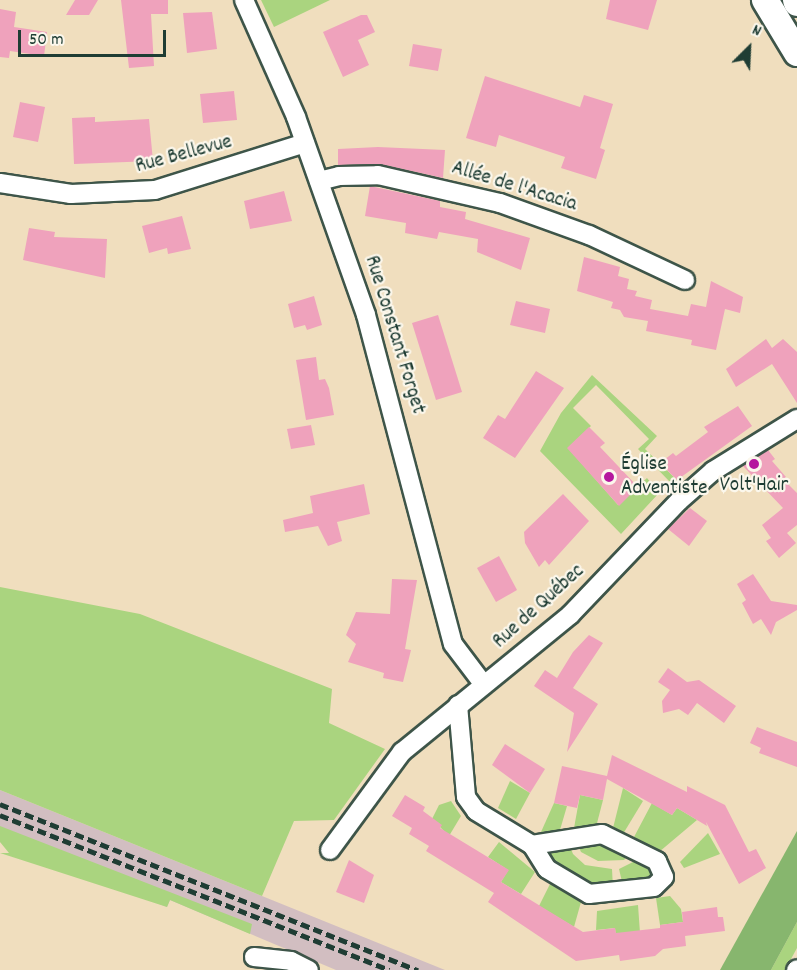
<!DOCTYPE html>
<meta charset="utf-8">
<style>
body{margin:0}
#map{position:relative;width:797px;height:970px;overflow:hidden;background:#f0debe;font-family:Dekko,sans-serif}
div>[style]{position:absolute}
.industrial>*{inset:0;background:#d2bec1}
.green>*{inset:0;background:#aad47f}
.forest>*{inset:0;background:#87b66e}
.building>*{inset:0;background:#efa2bc}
.roads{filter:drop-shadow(2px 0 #3e5549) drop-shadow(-2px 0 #3e5549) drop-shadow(0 2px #3e5549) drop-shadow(0 -2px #3e5549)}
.minor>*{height:18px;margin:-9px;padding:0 9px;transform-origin:9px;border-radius:9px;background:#fff}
.secondary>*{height:26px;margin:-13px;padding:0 13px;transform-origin:13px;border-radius:13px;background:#fff}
.rail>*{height:4.5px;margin-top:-2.25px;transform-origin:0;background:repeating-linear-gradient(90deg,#1f3d34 0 9px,transparent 0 13.5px)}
.dots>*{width:16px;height:16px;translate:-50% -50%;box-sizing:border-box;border:3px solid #fbf7ec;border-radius:50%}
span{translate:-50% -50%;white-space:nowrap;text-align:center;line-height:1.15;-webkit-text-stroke:4.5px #fbf7ec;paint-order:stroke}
.street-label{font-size:21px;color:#1f3d34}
.poi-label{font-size:21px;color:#1f3d34}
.left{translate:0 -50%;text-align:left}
.north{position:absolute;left:719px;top:18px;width:60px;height:60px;-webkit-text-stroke:4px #fbf7ec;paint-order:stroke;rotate:24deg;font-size:16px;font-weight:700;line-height:24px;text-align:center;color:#1f3d34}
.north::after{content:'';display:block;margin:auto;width:21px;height:27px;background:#1f3d34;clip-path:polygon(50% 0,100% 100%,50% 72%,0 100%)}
.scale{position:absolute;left:18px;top:30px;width:148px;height:27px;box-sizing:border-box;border:3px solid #1f3d34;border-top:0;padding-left:8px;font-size:18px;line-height:21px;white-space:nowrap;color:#1f3d34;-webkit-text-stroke:4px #fbf7ec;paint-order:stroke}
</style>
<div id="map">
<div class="industrial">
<i style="clip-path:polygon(0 790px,262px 896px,445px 970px,336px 970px,170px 900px,167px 907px,0 842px)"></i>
</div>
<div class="green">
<i style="clip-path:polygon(261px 0,330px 0,274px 27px)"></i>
<i style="clip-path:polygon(592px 375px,657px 436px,645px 449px,677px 480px,670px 482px,638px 449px,649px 439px,596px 385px,573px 408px,591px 426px,568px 448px,618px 505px,647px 478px,659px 493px,621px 534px,540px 451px,561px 413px)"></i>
<i style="clip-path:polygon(0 587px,140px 614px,332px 689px,329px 723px,385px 749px,334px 820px,294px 821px,262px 896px,0 790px)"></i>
<i style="clip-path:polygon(510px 781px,530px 793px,516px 819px,498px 808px)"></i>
<i style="clip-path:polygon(623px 788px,643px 801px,623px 834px,613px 828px)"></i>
<i style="clip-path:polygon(580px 795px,603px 800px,596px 827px,574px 828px)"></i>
<i style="clip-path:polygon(451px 801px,461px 816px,449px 836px,432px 819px,439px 805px)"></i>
<i style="clip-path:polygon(554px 803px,567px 806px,560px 830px,541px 832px)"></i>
<i style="clip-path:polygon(652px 803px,672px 815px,677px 808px,697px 820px,659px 852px,634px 837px)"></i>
<i style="clip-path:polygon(0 826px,252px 924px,250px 934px,170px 900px,167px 907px,0 853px,9px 853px,0 842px)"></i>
<i style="clip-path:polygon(708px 833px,720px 854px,684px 868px,680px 862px)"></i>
<i style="clip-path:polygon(604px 840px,631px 853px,624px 860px,598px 861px,581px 852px,577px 843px)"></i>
<i style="clip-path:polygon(499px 842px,535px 872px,521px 894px,501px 882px,508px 870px,488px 857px)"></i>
<i style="clip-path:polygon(569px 844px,573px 854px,585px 865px,612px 869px,613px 888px,592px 890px,550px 863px,547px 853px,551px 847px)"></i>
<i style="clip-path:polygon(641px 858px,647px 861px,655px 877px,649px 883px,623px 886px,619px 869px)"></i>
<i style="clip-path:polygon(550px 884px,581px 902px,574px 927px,539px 906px)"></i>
<i style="clip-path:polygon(670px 896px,681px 909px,683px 922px,660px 925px,656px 898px)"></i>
<i style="clip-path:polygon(638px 905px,640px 933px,616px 936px,615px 928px,596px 930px,597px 911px)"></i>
<i style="clip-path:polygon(797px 922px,797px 948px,785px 970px,771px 970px)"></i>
</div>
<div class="forest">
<i style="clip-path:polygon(797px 831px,797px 922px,771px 970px,720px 970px)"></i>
</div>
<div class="building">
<i style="clip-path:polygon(75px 0,98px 0,89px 15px,66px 15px)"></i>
<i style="clip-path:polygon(121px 0,168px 0,168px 14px,151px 14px,154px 66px,129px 68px)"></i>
<i style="clip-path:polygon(610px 0,657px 0,648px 30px,606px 19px)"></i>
<i style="clip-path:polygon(0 9px,16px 12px,14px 27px,47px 32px,44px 56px,10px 51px,9px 58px,0 57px)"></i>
<i style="clip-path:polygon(212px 12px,217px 49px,187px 53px,183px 13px)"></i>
<i style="clip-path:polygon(361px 15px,367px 15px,375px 32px,358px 40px,369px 65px,343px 77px,323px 32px)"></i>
<i style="clip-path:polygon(413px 44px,442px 49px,438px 71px,409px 66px)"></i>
<i style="clip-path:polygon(485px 76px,580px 107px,584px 95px,613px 104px,600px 148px,605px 150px,596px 179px,561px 168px,565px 157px,499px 135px,496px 147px,466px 138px)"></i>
<i style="clip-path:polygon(234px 91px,237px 120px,203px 123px,200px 94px)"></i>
<i style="clip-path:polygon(20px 102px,45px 107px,38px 142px,13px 137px)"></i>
<i style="clip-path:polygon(95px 117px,95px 122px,149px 119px,153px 161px,74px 164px,72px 118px)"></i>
<i style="clip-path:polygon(378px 147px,445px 150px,443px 178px,380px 164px,338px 165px,338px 149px)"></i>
<i style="clip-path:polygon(370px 186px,440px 201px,440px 207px,466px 212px,465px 219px,530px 238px,521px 270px,477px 252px,478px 239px,439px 232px,437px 239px,405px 233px,406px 223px,365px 216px)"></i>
<i style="clip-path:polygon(284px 191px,292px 221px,250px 229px,244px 201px)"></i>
<i style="clip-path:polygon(182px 216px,191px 249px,168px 254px,167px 248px,149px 253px,142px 226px)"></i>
<i style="clip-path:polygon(29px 228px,55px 232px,54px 237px,107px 239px,105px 278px,23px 260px)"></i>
<i style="clip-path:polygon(584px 257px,620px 267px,618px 276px,629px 279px,627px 289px,637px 291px,635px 296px,652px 300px,650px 309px,688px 316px,691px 304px,706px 307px,711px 281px,743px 297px,740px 313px,725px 309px,716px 350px,691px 345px,692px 340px,646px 331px,648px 321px,624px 317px,620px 310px,611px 308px,613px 302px,577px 291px)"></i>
<i style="clip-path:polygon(314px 296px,322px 325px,307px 330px,305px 325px,294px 328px,288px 304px)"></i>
<i style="clip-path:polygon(516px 301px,550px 309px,545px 333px,510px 325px)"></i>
<i style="clip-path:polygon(438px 315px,462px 392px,436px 400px,412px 323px)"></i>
<i style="clip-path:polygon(766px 339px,772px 348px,783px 339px,797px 352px,797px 403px,772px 364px,736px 387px,726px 369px)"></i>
<i style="clip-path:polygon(316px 357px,319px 380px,325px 379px,329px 388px,334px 415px,306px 420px,296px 360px)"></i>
<i style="clip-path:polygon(536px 371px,564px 388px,515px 458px,483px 438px,498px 415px,505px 419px)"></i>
<i style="clip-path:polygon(738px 406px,752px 426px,677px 480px,660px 463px,673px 453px,676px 456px,708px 432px,704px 427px)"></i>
<i style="clip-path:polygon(311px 425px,315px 445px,291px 449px,287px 429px)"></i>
<i style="clip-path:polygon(589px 427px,605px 443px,600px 447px,638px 487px,619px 506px,567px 448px)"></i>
<i style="clip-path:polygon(768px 450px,775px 459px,772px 461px,786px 477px,783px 479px,797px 493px,797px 525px,787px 533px,796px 543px,779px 558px,766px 541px,771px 538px,762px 525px,783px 508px,743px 466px)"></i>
<i style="clip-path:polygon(364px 484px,370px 514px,337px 522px,342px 541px,328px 546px,318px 526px,285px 532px,283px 520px,313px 513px,310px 496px)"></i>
<i style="clip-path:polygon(563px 494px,589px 521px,549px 565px,545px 560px,539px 567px,525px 543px,524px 532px)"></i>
<i style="clip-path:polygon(690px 508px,707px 521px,689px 546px,668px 529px)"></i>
<i style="clip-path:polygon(499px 556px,517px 590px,496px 602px,477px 568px)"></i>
<i style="clip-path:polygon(753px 574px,771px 601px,797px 605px,797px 610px,776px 622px,771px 635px,761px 619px,753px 624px,742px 603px,746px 600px,737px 584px)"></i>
<i style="clip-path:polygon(392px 579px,417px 580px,405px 649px,411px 650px,403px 682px,383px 678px,384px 673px,348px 662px,356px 644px,346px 635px,356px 612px,390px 614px)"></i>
<i style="clip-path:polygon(589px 635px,603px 643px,573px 688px,598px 704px,567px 752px,574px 713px,534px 686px,545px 670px,557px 678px,573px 652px)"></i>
<i style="clip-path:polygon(668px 668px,687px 682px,699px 680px,736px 706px,724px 723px,697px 703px,688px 715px,679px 709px,663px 713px,662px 701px,670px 690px,658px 682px)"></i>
<i style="clip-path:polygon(757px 727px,797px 742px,797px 767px,759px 753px,761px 748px,750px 743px)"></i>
<i style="clip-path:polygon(505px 744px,545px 769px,530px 793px,492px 765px)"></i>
<i style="clip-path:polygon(612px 755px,687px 792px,687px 786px,725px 805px,749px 852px,756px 849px,766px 868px,739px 884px,706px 822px,707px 826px,677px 808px,672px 815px,607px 779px,603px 800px,580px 795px,577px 808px,554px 803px,562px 766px,607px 776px)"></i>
<i style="clip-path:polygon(405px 795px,425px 807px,423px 811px,442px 825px,440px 828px,509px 870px,501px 882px,583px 932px,615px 928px,616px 933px,660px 928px,660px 925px,683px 922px,682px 912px,717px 907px,718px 917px,723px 917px,725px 931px,685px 936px,686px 946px,663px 949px,655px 956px,620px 961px,619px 955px,576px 961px,488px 902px,494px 893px,426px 851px,429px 846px,409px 834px,412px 828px,392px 816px)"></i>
<i style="clip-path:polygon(349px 860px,374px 875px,364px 903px,336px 892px)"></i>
</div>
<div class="roads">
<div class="minor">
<i style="left:244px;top:0;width:128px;rotate:66deg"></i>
<i style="left:296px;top:117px;width:210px;rotate:70.5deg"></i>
<i style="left:366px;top:315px;width:340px;rotate:75.2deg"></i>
<i style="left:453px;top:644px;width:51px;rotate:52.9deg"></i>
<i style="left:319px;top:181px;width:21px;rotate:-14deg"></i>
<i style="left:339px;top:176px;width:39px;rotate:-1deg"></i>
<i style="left:378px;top:175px;width:125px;rotate:12.9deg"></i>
<i style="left:500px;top:203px;width:95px;rotate:19.8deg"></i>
<i style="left:589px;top:235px;width:106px;rotate:25.1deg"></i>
<i style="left:0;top:183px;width:72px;rotate:8.8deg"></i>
<i style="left:71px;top:194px;width:84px;rotate:-2.7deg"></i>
<i style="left:155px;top:190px;width:157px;rotate:-17.4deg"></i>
<i style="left:458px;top:705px;width:92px;rotate:85deg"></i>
<i style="left:466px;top:797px;width:17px;rotate:54deg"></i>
<i style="left:476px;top:811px;width:66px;rotate:31.3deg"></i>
<i style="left:532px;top:845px;width:28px;rotate:58deg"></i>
<i style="left:547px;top:869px;width:49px;rotate:30.8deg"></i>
<i style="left:589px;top:894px;width:65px;rotate:-6.1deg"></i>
<i style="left:654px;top:887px;width:14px;rotate:-45deg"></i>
<i style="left:664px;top:877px;width:17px;rotate:-114deg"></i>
<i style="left:657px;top:861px;width:61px;rotate:-153.9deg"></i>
<i style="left:602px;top:834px;width:71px;rotate:171.1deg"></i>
<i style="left:330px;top:850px;width:122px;rotate:-53.7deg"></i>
<i style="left:402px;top:752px;width:217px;rotate:-39.2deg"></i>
<i style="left:570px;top:615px;width:158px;rotate:-46.3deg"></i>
<i style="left:679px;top:501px;width:45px;rotate:-41.4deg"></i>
<i style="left:713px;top:471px;width:99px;rotate:-31.8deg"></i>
<i style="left:254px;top:957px;width:37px;rotate:6deg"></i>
<i style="left:291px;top:961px;width:20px;rotate:27deg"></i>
<i style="left:796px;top:970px;width:1px;rotate:-45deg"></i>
</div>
<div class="secondary">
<i style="left:765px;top:0;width:62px;rotate:58.9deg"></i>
<i style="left:796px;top:0;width:3px;rotate:72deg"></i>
</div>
</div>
<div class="rail">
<i style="left:0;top:804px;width:450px;rotate:21.7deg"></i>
<i style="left:0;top:815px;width:419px;rotate:21.7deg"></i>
</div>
<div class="dots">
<i style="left:754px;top:464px;background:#b5179e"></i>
<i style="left:609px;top:477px;background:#b5179e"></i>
</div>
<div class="street-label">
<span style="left:184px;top:155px;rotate:-15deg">Rue Bellevue</span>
<span style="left:514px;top:187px;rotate:17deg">Allée de l'Acacia</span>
<span style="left:394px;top:335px;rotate:73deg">Rue Constant Forget</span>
<span style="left:539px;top:607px;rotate:-42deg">Rue de Québec</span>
</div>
<div class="poi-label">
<span class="left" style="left:621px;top:477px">Église<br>Adventiste</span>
<span style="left:754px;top:486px">Volt'Hair</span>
</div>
<div class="north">N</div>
<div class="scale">50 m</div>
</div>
